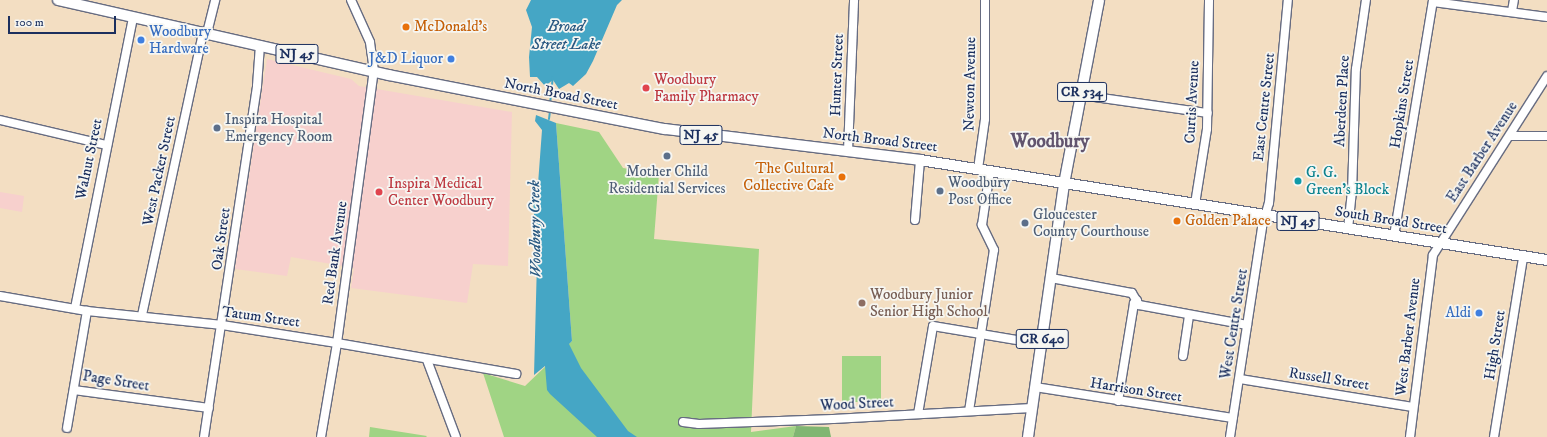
<!DOCTYPE html>
<style>
body{margin:0}
#map{position:relative;width:1547px;height:437px;overflow:hidden;background:#f3dec2;font-family:"IM FELL DW Pica",serif}
div>[style]{position:absolute}
.built>*{inset:0;background:#f7d0cd}
.green>*{inset:0;background:#a0d484}
.forest>*{inset:0;background:#80b672}
.water>*{inset:0;background:#45a6c5}
.stream>*{height:2px;margin:-1px;padding:0 1px;transform-origin:1px;border-radius:1px;background:#45a6c5}
.roads{filter:drop-shadow(1px 0 #676c81) drop-shadow(-1px 0 #676c81) drop-shadow(0 1px #676c81) drop-shadow(0 -1px #676c81)}
.minor>*{height:8px;margin:-4px;padding:0 4px;transform-origin:4px;border-radius:4px;background:#fff}
.major>*{height:10px;margin:-5px;padding:0 5px;transform-origin:5px;border-radius:5px;background:#fff}
.dots>*{width:11px;height:11px;translate:-50% -50%;box-sizing:border-box;border:2px solid #f6f6f2;border-radius:50%}
span{translate:-50% -50%;white-space:nowrap;text-align:center;line-height:1.15;-webkit-text-stroke:3.5px #f6f6f2;paint-order:stroke}
.shield-label span{padding:1px 3px;background:#f6f6f2;border:1px solid;border-radius:3px;-webkit-text-stroke-width:0}
.shield-label{font-size:14px;color:#1b2f5e;font-weight:700}
.food-label{font-size:15px;color:#c56008}
.left{translate:0 -50%;text-align:left}
.right{translate:-100% -50%;text-align:right}
.shop-label{font-size:15px;color:#366cbe}
.street-label{font-size:15px;color:#1b2f5e}
.health-label{font-size:15px;color:#be3a42}
.service-label{font-size:15px;color:#4e5e75}
.culture-label{font-size:15px;color:#0d838f}
.education-label{font-size:15px;color:#785e54}
.water-label{font-size:16px;color:#2a5982;font-style:italic}
.district-label{font-size:19px;color:#61546e;font-weight:700}
.scale{position:absolute;left:8px;top:16px;width:108px;height:18px;box-sizing:border-box;border:2px solid #1b2f5e;border-top:0;padding-left:5px;font-size:12px;line-height:14px;white-space:nowrap;color:#1b2f5e;-webkit-text-stroke:3px #f6f6f2;paint-order:stroke}
</style>
<div id="map">
<div class="built">
<i style="clip-path:polygon(267px 59px,351px 79px,359px 86px,512px 112px,508px 266px,473px 264px,467px 303px,351px 288px,354px 268px,291px 257px,287px 276px,235px 269px)"></i>
<i style="clip-path:polygon(0 192px,24px 196px,22px 212px,0 208px)"></i>
</div>
<div class="green">
<i style="clip-path:polygon(556px 123px,599px 132px,623px 168px,659px 174px,654px 239px,759px 249px,751px 432px,796px 426px,793px 437px,504px 437px,483px 373px,525px 386px,572px 341px)"></i>
<i style="clip-path:polygon(842px 356px,881px 356px,881px 402px,842px 402px)"></i>
<i style="clip-path:polygon(370px 427px,427px 436px,426px 437px,369px 437px)"></i>
</div>
<div class="forest">
<i style="clip-path:polygon(796px 426px,829px 427px,831px 437px,793px 437px)"></i>
</div>
<div class="water">
<i style="clip-path:polygon(531px 0,622px 0,617px 5px,593px 61px,586px 74px,573px 86px,569px 83px,559px 89px,553px 80px,545px 86px,537px 77px,530px 77px,529px 57px,532px 27px,526px 10px)"></i>
<i style="clip-path:polygon(536px 115px,556px 123px,572px 341px,569px 344px,581px 368px,628px 431px,637px 437px,597px 437px,550px 394px,547px 390px,545px 366px,534px 375px,537px 261px,533px 199px,538px 184px,542px 130px,535px 121px)"></i>
</div>
<div class="stream">
<i style="left:550px;top:104px;width:27px;rotate:-84deg"></i>
<i style="left:549px;top:119px;width:8px;rotate:-83deg"></i>
</div>
<div class="roads">
<div class="minor">
<i style="left:1433px;top:2px;width:115px;rotate:7.5deg"></i>
<i style="left:1512px;top:11px;width:11px;rotate:-80deg"></i>
<i style="left:207px;top:33px;width:34px;rotate:-76deg"></i>
<i style="left:1081px;top:95px;width:128px;rotate:8.1deg"></i>
<i style="left:0;top:120px;width:110px;rotate:13.2deg"></i>
<i style="left:1510px;top:136px;width:37px"></i>
<i style="left:848px;top:151px;width:151px;rotate:-87.7deg"></i>
<i style="left:978px;top:169px;width:50px;rotate:-82deg"></i>
<i style="left:985px;top:119px;width:119px;rotate:-90deg"></i>
<i style="left:1195px;top:204px;width:76px;rotate:-80.9deg"></i>
<i style="left:1207px;top:129px;width:129px;rotate:-89.1deg"></i>
<i style="left:915px;top:220px;width:60px;rotate:-85.2deg"></i>
<i style="left:1348px;top:229px;width:36px;rotate:-84deg"></i>
<i style="left:1352px;top:193px;width:124px;rotate:-88.2deg"></i>
<i style="left:1356px;top:69px;width:70px;rotate:-81.8deg"></i>
<i style="left:1394px;top:236px;width:239px;rotate:-80.6deg"></i>
<i style="left:1051px;top:278px;width:82px;rotate:10.5deg"></i>
<i style="left:1132px;top:293px;width:14px;rotate:60deg"></i>
<i style="left:1139px;top:305px;width:110px;rotate:10.5deg"></i>
<i style="left:0;top:296px;width:88px;rotate:9.8deg"></i>
<i style="left:87px;top:311px;width:136px;rotate:5.9deg"></i>
<i style="left:222px;top:325px;width:116px;rotate:8.9deg"></i>
<i style="left:337px;top:343px;width:182px;rotate:9.8deg"></i>
<i style="left:75px;top:308px;width:297px;rotate:-78.7deg"></i>
<i style="left:142px;top:315px;width:289px;rotate:-77.8deg"></i>
<i style="left:1183px;top:356px;width:40px;rotate:-81.5deg"></i>
<i style="left:427px;top:360px;width:82px;rotate:69.4deg"></i>
<i style="left:1240px;top:379px;width:175px;rotate:9.2deg"></i>
<i style="left:1035px;top:387px;width:200px;rotate:8.9deg"></i>
<i style="left:74px;top:390px;width:136px;rotate:7.6deg"></i>
<i style="left:1118px;top:401px;width:99px;rotate:-80.7deg"></i>
<i style="left:1134px;top:303px;width:4px;rotate:-45deg"></i>
<i style="left:969px;top:411px;width:163px;rotate:-81.2deg"></i>
<i style="left:994px;top:250px;width:28px;rotate:-116deg"></i>
<i style="left:982px;top:225px;width:55px;rotate:-81.6deg"></i>
<i style="left:918px;top:414px;width:89px;rotate:-80.3deg"></i>
<i style="left:933px;top:326px;width:109px;rotate:9.5deg"></i>
<i style="left:683px;top:422px;width:16px;rotate:7deg"></i>
<i style="left:699px;top:424px;width:134px;rotate:-2.1deg"></i>
<i style="left:833px;top:419px;width:199px;rotate:-3.2deg"></i>
<i style="left:67px;top:428px;width:119px;rotate:-80.3deg"></i>
<i style="left:204px;top:437px;width:355px;rotate:-81.4deg"></i>
<i style="left:257px;top:86px;width:41px;rotate:-85.8deg"></i>
<i style="left:321px;top:437px;width:95px;rotate:-80.3deg"></i>
<i style="left:337px;top:343px;width:275px;rotate:-82.3deg"></i>
<i style="left:374px;top:71px;width:29px;rotate:-98deg"></i>
<i style="left:370px;top:42px;width:46px;rotate:-114.3deg"></i>
<i style="left:1230px;top:437px;width:212px;rotate:-81.3deg"></i>
<i style="left:1262px;top:227px;width:25px;rotate:-74deg"></i>
<i style="left:1269px;top:203px;width:204px;rotate:-84.7deg"></i>
<i style="left:1410px;top:437px;width:183px;rotate:-82.8deg"></i>
<i style="left:1433px;top:255px;width:212px;rotate:-57.5deg"></i>
<i style="left:1494px;top:437px;width:182px;rotate:-80.8deg"></i>
</div>
<div class="major">
<i style="left:58px;top:0;width:339px;rotate:12.8deg"></i>
<i style="left:389px;top:75px;width:281px;rotate:11.1deg"></i>
<i style="left:665px;top:129px;width:257px;rotate:6.9deg"></i>
<i style="left:920px;top:160px;width:635px;rotate:9.06deg"></i>
<i style="left:1028px;top:437px;width:256px;rotate:-81.9deg"></i>
<i style="left:1064px;top:184px;width:187px;rotate:-79.2deg"></i>
</div>
</div>
<div class="dots">
<i style="left:406px;top:27px;background:#e8710a"></i>
<i style="left:141px;top:40px;background:#3f7fe0"></i>
<i style="left:451px;top:59px;background:#3f7fe0"></i>
<i style="left:646px;top:88px;background:#e0444e"></i>
<i style="left:217px;top:128px;background:#5c6f8a"></i>
<i style="left:667px;top:156px;background:#5c6f8a"></i>
<i style="left:842px;top:177px;background:#e8710a"></i>
<i style="left:1298px;top:181px;background:#0f9aa8"></i>
<i style="left:940px;top:191px;background:#5c6f8a"></i>
<i style="left:379px;top:192px;background:#e0444e"></i>
<i style="left:1177px;top:221px;background:#e8710a"></i>
<i style="left:1025px;top:223px;background:#5c6f8a"></i>
<i style="left:862px;top:303px;background:#8d6e63"></i>
<i style="left:1479px;top:313px;background:#3f7fe0"></i>
</div>
<div class="shield-label">
<span style="left:297px;top:54px">NJ 45</span>
<span style="left:1082px;top:92px">CR 534</span>
<span style="left:701px;top:135px">NJ 45</span>
<span style="left:1298px;top:221px">NJ 45</span>
<span style="left:1042px;top:339px">CR 640</span>
</div>
<div class="food-label">
<span class="left" style="left:414px;top:27px">McDonald's</span>
<span class="right" style="left:834px;top:177px">The Cultural<br>Collective Cafe</span>
<span class="left" style="left:1185px;top:221px">Golden Palace</span>
</div>
<div class="shop-label">
<span class="left" style="left:149px;top:40px">Woodbury<br>Hardware</span>
<span class="right" style="left:443px;top:59px">J&amp;D Liquor</span>
<span class="right" style="left:1471px;top:313px">Aldi</span>
</div>
<div class="street-label">
<span style="left:837px;top:75px;rotate:-88deg">Hunter Street</span>
<span style="left:970px;top:84px;rotate:-89deg">Newton Avenue</span>
<span style="left:561px;top:94px;rotate:11deg">North Broad Street</span>
<span style="left:1342px;top:101px;rotate:-87deg">Aberdeen Place</span>
<span style="left:1192px;top:102px;rotate:-87deg">Curtis Avenue</span>
<span style="left:1402px;top:104px;rotate:-81deg">Hopkins Street</span>
<span style="left:1264px;top:107px;rotate:-84deg">East Centre Street</span>
<span style="left:880px;top:140px;rotate:7deg">North Broad Street</span>
<span style="left:1482px;top:152px;rotate:-57deg">East Barber Avenue</span>
<span style="left:89px;top:159px;rotate:-78deg">Walnut Street</span>
<span style="left:159px;top:171px;rotate:-78deg">West Packer Street</span>
<span style="left:1391px;top:220px;rotate:9deg">South Broad Street</span>
<span style="left:221px;top:239px;rotate:-82deg">Oak Street</span>
<span style="left:335px;top:253px;rotate:-82deg">Red Bank Avenue</span>
<span style="left:261px;top:317px;rotate:8deg">Tatum Street</span>
<span style="left:1234px;top:324px;rotate:-81deg">West Centre Street</span>
<span style="left:1408px;top:337px;rotate:-83deg">West Barber Avenue</span>
<span style="left:1495px;top:345px;rotate:-81deg">High Street</span>
<span style="left:1329px;top:379px;rotate:9deg">Russell Street</span>
<span style="left:116px;top:381px;rotate:9deg">Page Street</span>
<span style="left:1136px;top:390px;rotate:9deg">Harrison Street</span>
<span style="left:857px;top:404px;rotate:-3deg">Wood Street</span>
</div>
<div class="health-label">
<span class="left" style="left:654px;top:88px">Woodbury<br>Family Pharmacy</span>
<span class="left" style="left:388px;top:192px">Inspira Medical<br>Center Woodbury</span>
</div>
<div class="service-label">
<span class="left" style="left:225px;top:128px">Inspira Hospital<br>Emergency Room</span>
<span style="left:667px;top:180px">Mother Child<br>Residential Services</span>
<span class="left" style="left:948px;top:191px">Woodbury<br>Post Office</span>
<span class="left" style="left:1033px;top:223px">Gloucester<br>County Courthouse</span>
</div>
<div class="culture-label">
<span class="left" style="left:1306px;top:181px">G. G.<br>Green's Block</span>
</div>
<div class="education-label">
<span class="left" style="left:870px;top:303px">Woodbury Junior<br>Senior High School</span>
</div>
<div class="water-label">
<span style="left:566px;top:35px">Broad<br>Street Lake</span>
<span style="left:535px;top:229px;rotate:-91deg">Woodbury Creek</span>
</div>
<div class="district-label">
<span style="left:1050px;top:142px">Woodbury</span>
</div>
<div class="scale">100 m</div>
</div>
